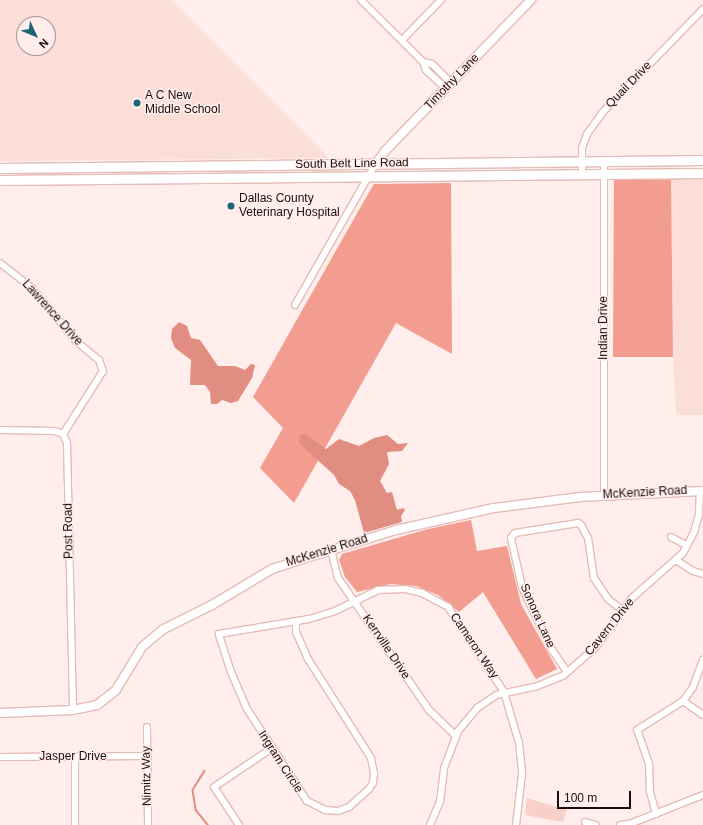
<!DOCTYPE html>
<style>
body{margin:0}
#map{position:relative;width:703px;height:825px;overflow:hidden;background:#ffeeeb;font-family:Helvetica,sans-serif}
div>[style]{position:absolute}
.built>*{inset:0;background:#fcded9}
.green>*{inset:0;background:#f8cfc9}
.forest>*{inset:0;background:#f39c90}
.water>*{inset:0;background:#e18d81}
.stream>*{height:1.5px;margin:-0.75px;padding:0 0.75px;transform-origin:0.75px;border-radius:0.75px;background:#e18d81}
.roads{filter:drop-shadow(1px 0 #e4bcb6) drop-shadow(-1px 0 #e4bcb6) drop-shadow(0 1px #e4bcb6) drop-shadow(0 -1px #e4bcb6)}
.street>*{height:6px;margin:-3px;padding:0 3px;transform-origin:3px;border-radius:3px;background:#fff}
.secondary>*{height:8px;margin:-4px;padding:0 4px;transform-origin:4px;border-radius:4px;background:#fff}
.primary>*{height:9px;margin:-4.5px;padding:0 4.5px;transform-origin:4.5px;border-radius:4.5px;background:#fff}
.dots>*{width:11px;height:11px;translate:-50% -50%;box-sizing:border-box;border:2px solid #ffeeeb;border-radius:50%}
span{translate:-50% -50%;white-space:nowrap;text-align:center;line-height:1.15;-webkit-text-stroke:3px #ffeeeb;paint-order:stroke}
.street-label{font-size:12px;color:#1b0e0c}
.poi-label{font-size:12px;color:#1b0e0c}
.left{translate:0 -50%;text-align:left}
.north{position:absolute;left:16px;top:16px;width:40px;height:40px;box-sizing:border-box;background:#ffeeeb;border:1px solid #a49492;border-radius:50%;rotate:134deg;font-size:11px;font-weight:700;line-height:16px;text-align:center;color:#1b0e0c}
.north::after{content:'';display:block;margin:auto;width:14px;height:18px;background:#1f6475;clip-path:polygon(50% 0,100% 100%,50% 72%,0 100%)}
.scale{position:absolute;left:557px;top:791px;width:74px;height:18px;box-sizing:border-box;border:2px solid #1b0e0c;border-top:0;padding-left:5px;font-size:12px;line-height:14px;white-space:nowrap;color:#1b0e0c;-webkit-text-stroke:3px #ffeeeb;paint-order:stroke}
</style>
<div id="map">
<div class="built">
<i style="clip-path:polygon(evenodd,0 0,171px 0,329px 158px,0 161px,0 0,24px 24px,48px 24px,48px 48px,24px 48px,24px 24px)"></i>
<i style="clip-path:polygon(671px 179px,703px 179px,703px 415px,676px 415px,673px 357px)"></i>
</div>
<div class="green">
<i style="clip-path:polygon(527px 798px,567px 810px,563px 822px,525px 815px)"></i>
</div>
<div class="forest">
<i style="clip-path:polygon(671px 179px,673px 357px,613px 357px,614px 180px)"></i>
<i style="clip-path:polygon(451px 183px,452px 354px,396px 323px,294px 503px,260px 468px,283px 428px,253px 397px,372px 187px,374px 184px)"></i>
<i style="clip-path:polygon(471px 520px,477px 551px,507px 546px,521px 604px,557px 669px,536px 679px,483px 592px,459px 612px,438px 595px,416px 586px,391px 584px,357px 592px,345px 577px,339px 560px,342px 554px,428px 529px)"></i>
</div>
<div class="water">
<i style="clip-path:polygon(179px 322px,187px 326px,191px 338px,200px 340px,218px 366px,235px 366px,245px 370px,251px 364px,255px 365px,252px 378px,238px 401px,231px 403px,222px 400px,217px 404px,211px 404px,210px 392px,205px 385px,190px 385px,191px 360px,175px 348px,171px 338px,172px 329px)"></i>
<i style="clip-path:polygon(305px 434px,326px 449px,339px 439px,359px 446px,374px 438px,387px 435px,398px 444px,408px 443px,402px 451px,387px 452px,389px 464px,380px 481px,387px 493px,392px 492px,397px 510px,403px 508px,405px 510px,401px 516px,402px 522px,364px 533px,355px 500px,350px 491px,339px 484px,334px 475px,300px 444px,299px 436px)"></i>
</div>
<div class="stream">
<i style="left:205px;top:771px;width:22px;rotate:122deg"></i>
<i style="left:193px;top:790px;width:20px;rotate:81deg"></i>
<i style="left:196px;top:810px;width:19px;rotate:51deg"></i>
</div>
<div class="roads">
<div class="street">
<i style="left:361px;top:0;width:88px;rotate:45deg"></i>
<i style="left:423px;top:62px;width:9px;rotate:69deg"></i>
<i style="left:426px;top:70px;width:26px;rotate:43deg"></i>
<i style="left:402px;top:40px;width:56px;rotate:-45.7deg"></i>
<i style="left:423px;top:62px;width:9px;rotate:13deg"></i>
<i style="left:432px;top:64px;width:27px;rotate:45deg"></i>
<i style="left:582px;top:175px;width:27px;rotate:-90deg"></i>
<i style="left:582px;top:148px;width:15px;rotate:-70deg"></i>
<i style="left:587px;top:134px;width:26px;rotate:-54deg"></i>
<i style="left:602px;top:113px;width:145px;rotate:-45.8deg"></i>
<i style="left:0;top:263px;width:41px;rotate:38deg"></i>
<i style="left:32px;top:288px;width:69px;rotate:50.3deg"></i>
<i style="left:76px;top:341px;width:30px;rotate:40deg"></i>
<i style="left:99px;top:360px;width:12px;rotate:70deg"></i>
<i style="left:103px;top:371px;width:75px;rotate:122.4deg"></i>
<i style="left:63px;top:434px;width:10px;rotate:66deg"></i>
<i style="left:67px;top:443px;width:267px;rotate:88.7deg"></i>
<i style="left:295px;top:305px;width:161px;rotate:-60.3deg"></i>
<i style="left:0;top:430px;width:55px;rotate:1deg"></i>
<i style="left:55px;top:431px;width:9px;rotate:21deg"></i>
<i style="left:604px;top:495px;width:333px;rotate:-90deg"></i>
<i style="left:671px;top:537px;width:18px;rotate:29deg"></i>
<i style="left:331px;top:550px;width:29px;rotate:76deg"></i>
<i style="left:338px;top:578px;width:160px;rotate:55.4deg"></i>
<i style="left:429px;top:710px;width:36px;rotate:44deg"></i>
<i style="left:676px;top:560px;width:20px;rotate:33deg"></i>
<i style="left:693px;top:571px;width:10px;rotate:17deg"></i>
<i style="left:296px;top:621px;width:11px;rotate:90deg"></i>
<i style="left:296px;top:632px;width:30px;rotate:66deg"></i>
<i style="left:308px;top:659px;width:117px;rotate:57.5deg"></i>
<i style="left:371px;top:758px;width:15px;rotate:79deg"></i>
<i style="left:374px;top:773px;width:10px;rotate:96deg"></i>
<i style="left:373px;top:783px;width:7px;rotate:124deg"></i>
<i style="left:369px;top:789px;width:27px;rotate:138deg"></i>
<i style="left:349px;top:807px;width:12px;rotate:160deg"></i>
<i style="left:338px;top:811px;width:13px;rotate:-176deg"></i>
<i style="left:325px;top:810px;width:20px;rotate:-153deg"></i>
<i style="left:307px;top:801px;width:110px;rotate:-123.1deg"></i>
<i style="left:247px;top:709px;width:40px;rotate:-113.4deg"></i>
<i style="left:231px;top:672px;width:40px;rotate:-108deg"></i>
<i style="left:219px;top:634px;width:91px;rotate:-9.5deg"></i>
<i style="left:309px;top:619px;width:27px;rotate:-17deg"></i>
<i style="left:335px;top:611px;width:48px;rotate:-26deg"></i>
<i style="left:378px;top:590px;width:27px;rotate:-2deg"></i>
<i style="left:405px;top:589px;width:17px;rotate:13deg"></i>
<i style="left:422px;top:593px;width:30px;rotate:28deg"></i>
<i style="left:448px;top:607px;width:102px;rotate:56.6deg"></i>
<i style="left:504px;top:692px;width:53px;rotate:73.6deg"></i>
<i style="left:519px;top:743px;width:31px;rotate:84deg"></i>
<i style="left:522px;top:774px;width:51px;rotate:96.7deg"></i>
<i style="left:567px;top:672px;width:27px;rotate:-124deg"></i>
<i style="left:552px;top:650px;width:70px;rotate:-115.5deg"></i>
<i style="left:522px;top:587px;width:50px;rotate:-102.7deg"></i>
<i style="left:511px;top:538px;width:6px;rotate:-51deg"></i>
<i style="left:515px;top:533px;width:64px;rotate:-9deg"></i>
<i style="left:578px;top:523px;width:4px;rotate:34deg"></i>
<i style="left:581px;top:525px;width:15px;rotate:62deg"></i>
<i style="left:588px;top:538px;width:40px;rotate:81.5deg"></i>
<i style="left:594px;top:578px;width:25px;rotate:56deg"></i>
<i style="left:608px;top:599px;width:18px;rotate:38deg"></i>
<i style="left:683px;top:701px;width:24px;rotate:35deg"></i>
<i style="left:147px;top:727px;width:98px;rotate:89.4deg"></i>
<i style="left:0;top:757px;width:147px;rotate:-0.4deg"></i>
<i style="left:75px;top:757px;width:68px;rotate:90deg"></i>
<i style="left:656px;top:814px;width:24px;rotate:-105deg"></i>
<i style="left:650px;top:791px;width:27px;rotate:-92deg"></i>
<i style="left:649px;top:764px;width:36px;rotate:-109deg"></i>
<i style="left:637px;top:730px;width:54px;rotate:-32.2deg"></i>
<i style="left:683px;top:701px;width:17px;rotate:-54deg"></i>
<i style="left:693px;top:687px;width:29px;rotate:-70deg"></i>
<i style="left:585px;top:822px;width:11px;rotate:15deg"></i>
<i style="left:239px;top:825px;width:45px;rotate:-123.3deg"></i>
<i style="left:214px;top:787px;width:70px;rotate:-33.9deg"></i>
<i style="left:430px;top:825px;width:25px;rotate:-67deg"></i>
<i style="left:440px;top:802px;width:34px;rotate:-83deg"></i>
<i style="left:444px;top:768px;width:40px;rotate:-69deg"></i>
<i style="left:458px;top:731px;width:30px;rotate:-50deg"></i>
<i style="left:477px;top:708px;width:23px;rotate:-34deg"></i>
<i style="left:496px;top:695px;width:40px;rotate:-12deg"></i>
<i style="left:535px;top:687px;width:31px;rotate:-22deg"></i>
<i style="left:564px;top:675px;width:41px;rotate:-41.1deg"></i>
<i style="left:595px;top:648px;width:62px;rotate:-53.5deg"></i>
<i style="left:632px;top:598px;width:68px;rotate:-41.4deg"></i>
<i style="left:683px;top:553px;width:24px;rotate:-62deg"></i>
<i style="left:694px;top:532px;width:18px;rotate:-74deg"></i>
<i style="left:699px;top:515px;width:24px;rotate:-88deg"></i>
<i style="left:620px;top:825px;width:12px;rotate:-9deg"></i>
<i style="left:632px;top:823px;width:76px;rotate:-21.5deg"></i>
</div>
<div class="secondary">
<i style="left:375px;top:165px;width:19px;rotate:-54deg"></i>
<i style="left:386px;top:150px;width:209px;rotate:-46deg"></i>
<i style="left:0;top:713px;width:73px;rotate:-2.4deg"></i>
<i style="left:73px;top:710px;width:25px;rotate:-12deg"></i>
<i style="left:97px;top:705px;width:24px;rotate:-38deg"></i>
<i style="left:116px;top:690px;width:50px;rotate:-58.8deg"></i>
<i style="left:142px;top:647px;width:26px;rotate:-40deg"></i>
<i style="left:162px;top:630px;width:56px;rotate:-26.6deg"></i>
<i style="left:212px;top:605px;width:70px;rotate:-31deg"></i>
<i style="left:272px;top:569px;width:19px;rotate:-18deg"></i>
<i style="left:290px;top:563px;width:111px;rotate:-17.3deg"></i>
<i style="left:396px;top:530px;width:100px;rotate:-12.7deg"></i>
<i style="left:494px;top:508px;width:87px;rotate:-7.3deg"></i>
<i style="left:580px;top:497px;width:123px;rotate:-2.8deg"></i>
</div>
<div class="primary">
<i style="left:0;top:168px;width:703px;rotate:-0.65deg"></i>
<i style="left:0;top:180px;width:703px;rotate:-0.57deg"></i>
</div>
</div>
<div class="dots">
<i style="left:137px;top:103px;background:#1f6475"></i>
<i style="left:231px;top:206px;background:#1f6475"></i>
</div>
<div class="street-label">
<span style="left:452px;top:82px;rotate:-46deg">Timothy Lane</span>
<span style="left:629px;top:85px;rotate:-46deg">Quail Drive</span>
<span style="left:352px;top:164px;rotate:-1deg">South Belt Line Road</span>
<span style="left:52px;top:313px;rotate:48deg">Lawrence Drive</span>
<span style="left:604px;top:328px;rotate:-90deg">Indian Drive</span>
<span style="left:645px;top:493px;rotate:-3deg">McKenzie Road</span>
<span style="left:69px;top:531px;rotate:-91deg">Post Road</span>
<span style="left:327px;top:551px;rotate:-17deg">McKenzie Road</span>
<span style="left:537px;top:616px;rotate:66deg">Sonora Lane</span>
<span style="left:610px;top:627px;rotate:-51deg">Cavern Drive</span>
<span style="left:474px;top:646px;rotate:56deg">Cameron Way</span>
<span style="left:386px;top:647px;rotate:56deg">Kerrville Drive</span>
<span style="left:73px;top:757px">Jasper Drive</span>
<span style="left:280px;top:762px;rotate:57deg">Ingram Circle</span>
<span style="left:147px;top:776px;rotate:-91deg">Nimitz Way</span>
</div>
<div class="poi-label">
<span class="left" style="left:145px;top:103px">A C New<br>Middle School</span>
<span class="left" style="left:239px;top:206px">Dallas County<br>Veterinary Hospital</span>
</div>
<div class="north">N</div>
<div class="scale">100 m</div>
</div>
